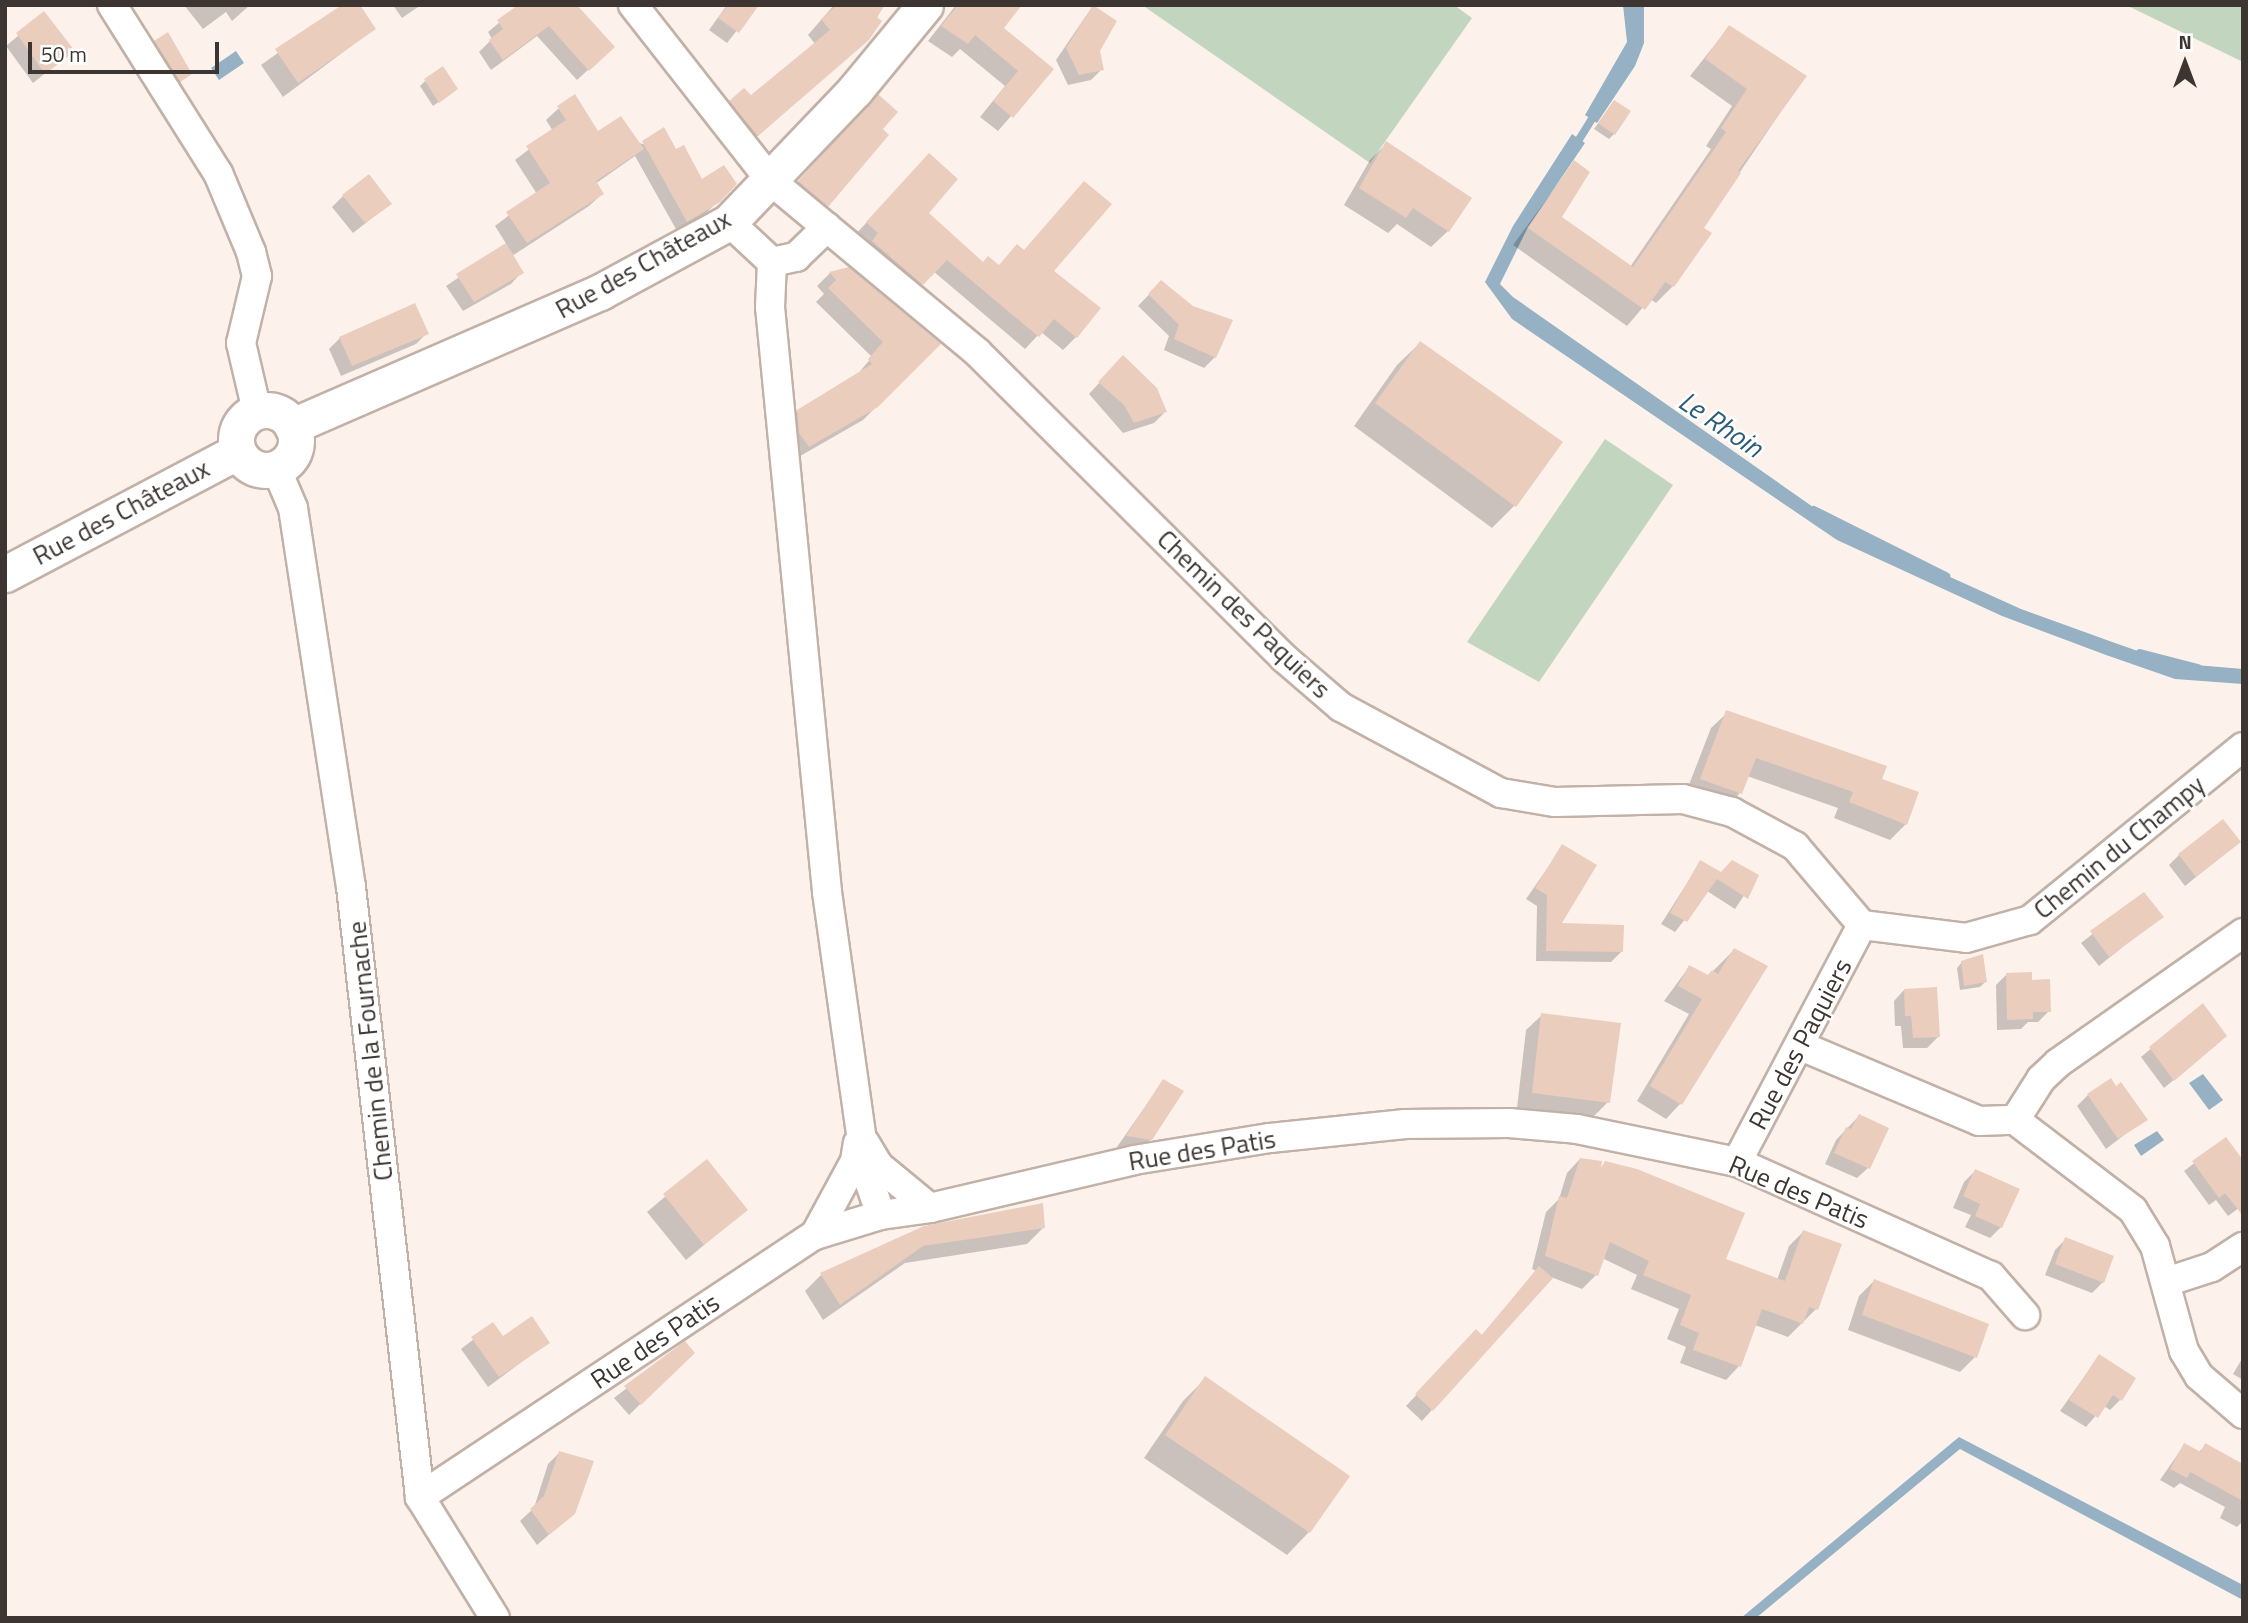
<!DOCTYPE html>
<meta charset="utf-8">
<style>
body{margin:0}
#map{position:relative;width:2248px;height:1623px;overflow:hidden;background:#fdf2eb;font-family:"Titillium Web",sans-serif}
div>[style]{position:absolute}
.green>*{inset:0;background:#c2d5bf}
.water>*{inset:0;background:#95b1c3}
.shadow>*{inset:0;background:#0003}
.stream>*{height:8px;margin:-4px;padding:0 4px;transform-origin:4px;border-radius:4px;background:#95b1c3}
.building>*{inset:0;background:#eacdbc}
.roads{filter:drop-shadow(2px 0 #c2b1a7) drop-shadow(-2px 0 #c2b1a7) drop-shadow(0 2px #c2b1a7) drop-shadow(0 -2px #c2b1a7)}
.minor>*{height:28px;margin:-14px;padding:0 14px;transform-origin:14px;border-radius:14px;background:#fff}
.tertiary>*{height:35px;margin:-17.5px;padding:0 17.5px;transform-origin:17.5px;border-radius:17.5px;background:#fff}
.tertiary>.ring{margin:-17.5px;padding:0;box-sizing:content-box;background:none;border:35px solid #fff;border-radius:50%}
span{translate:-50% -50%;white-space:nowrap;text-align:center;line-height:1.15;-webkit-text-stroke:5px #fff;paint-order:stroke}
.street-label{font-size:26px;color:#3c3531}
.water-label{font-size:28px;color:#2a5c78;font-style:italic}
.frame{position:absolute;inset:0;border:7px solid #3c3531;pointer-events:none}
.north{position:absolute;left:2150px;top:28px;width:70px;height:70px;-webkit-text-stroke:5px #fff;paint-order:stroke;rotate:0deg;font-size:19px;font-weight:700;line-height:28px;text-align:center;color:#3c3531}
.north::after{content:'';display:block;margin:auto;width:24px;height:32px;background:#3c3531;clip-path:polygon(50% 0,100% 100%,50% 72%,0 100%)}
.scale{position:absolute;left:28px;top:42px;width:191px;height:32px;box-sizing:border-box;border:4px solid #3c3531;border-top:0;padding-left:9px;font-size:21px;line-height:24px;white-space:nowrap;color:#3c3531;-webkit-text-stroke:5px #fff;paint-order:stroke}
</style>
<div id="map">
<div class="green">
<i style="clip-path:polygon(1142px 5px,1454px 5px,1472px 18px,1370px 163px)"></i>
<i style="clip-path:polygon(2126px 5px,2243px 5px,2243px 62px)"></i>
<i style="clip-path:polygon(1605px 439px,1673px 485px,1539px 682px,1467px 642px)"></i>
</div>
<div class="water">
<i style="clip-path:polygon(1623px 5px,1644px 5px,1644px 43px,1635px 66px,1597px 123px,1585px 115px,1627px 42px)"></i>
<i style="clip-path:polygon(236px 51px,244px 63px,219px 80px,211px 68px)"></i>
<i style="clip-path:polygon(1572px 134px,1585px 143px,1528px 227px,1500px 284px,1513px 297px,1846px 530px,2021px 609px,2115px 643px,2172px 663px,2243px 669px,2243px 684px,2175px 679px,2106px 655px,2002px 616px,1837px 540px,1512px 319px,1485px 282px,1513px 226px)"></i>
<i style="clip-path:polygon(2203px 1074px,2223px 1100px,2209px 1110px,2189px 1083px)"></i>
<i style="clip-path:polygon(2157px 1131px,2164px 1140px,2141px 1156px,2134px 1145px)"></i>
<i style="clip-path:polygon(1959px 1437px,2243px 1585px,2243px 1600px,1960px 1449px,1756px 1618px,1741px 1618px)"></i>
</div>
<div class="shadow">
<i style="clip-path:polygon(184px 5px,250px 5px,232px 21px,226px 12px,203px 29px)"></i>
<i style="clip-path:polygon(345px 5px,374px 29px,283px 97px,261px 65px)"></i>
<i style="clip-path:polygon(393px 5px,421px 5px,402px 18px)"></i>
<i style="clip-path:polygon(520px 5px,601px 58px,577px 80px,537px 36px,491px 70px,479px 52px,492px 39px,488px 32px)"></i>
<i style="clip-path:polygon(727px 5px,757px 5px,727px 43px,709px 30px)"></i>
<i style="clip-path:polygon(834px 5px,883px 5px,867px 39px,743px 149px,716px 117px,731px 102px,751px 98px,816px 45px,808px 35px)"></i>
<i style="clip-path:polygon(956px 5px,1020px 5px,1001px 28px,1052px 69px,998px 131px,980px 117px,1005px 86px,960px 49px,952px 57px,928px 41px)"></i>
<i style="clip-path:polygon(1092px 7px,1102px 69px,1091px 80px,1068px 85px,1056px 60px)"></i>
<i style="clip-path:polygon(44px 14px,73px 51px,33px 83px,6px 46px)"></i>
<i style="clip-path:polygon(1729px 27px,1805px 76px,1702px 228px,1673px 286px,1656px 303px,1650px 299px,1627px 326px,1513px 245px,1574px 162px,1560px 217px,1630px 267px,1711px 149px,1706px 146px,1732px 106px,1690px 76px)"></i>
<i style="clip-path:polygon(155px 42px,190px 74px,169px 91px,144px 53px)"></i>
<i style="clip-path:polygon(425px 81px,447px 96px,433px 106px,420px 86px)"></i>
<i style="clip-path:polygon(1614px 102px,1614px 134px,1609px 139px,1594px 129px)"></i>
<i style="clip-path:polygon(867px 107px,880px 129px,816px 217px,788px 193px)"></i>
<i style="clip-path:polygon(559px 108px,597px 134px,675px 151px,702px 181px,735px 184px,707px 212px,677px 231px,635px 156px,595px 184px,602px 194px,589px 206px,512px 256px,521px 273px,511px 284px,463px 311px,446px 286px,507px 245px,495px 226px,537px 194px,515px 160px,553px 131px,546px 120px)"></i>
<i style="clip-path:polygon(1386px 144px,1448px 231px,1431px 247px,1397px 224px,1388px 233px,1344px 205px,1370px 160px)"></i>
<i style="clip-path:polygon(917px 168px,926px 213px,983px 264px,998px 266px,1023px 252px,1084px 183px,1052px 271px,1076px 337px,1063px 350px,1041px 332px,1025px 349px,933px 271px,909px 297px,855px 235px)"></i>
<i style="clip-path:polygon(343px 196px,390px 204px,353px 233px,332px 207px)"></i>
<i style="clip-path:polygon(848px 269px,939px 344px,863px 420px,795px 459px,784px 424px,798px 411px,857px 375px,872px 357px,816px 302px,824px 294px,817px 286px,830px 273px)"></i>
<i style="clip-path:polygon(1161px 282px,1215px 357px,1204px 368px,1164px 350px,1169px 336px,1138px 306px)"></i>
<i style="clip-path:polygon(427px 333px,416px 344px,341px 376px,329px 349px,340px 338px)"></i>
<i style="clip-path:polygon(1420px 343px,1560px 442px,1514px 506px,1492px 528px,1354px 426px,1397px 365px)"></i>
<i style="clip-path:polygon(1112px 369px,1165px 412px,1154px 423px,1123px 433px,1089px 394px)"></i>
<i style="clip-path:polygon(1727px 713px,1880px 780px,1906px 824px,1890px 840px,1834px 818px,1838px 808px,1747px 776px,1740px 793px,1724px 809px,1685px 795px,1711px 728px)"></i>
<i style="clip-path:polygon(2239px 842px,2185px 886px,2169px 865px,2179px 855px)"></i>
<i style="clip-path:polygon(1562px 847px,1559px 925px,1622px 951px,1611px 962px,1536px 961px,1537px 906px,1526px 899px)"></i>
<i style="clip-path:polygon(1700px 863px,1721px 874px,1757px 876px,1735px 909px,1707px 891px,1675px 932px,1661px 924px)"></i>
<i style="clip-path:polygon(2144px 894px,2161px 916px,2099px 966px,2081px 943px)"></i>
<i style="clip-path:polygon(1734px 950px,1765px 967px,1680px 1104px,1666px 1119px,1637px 1101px,1689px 1014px,1664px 1001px,1689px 967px,1708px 976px)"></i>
<i style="clip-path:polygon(1962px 962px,1985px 982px,1980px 987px,1960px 990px,1957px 968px)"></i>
<i style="clip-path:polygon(2007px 974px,2031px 982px,2049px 1011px,2038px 1022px,2028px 1022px,2021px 1029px,1997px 1030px,1996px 985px)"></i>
<i style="clip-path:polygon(1904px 990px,1938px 1037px,1927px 1048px,1903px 1048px,1901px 1026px,1895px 1026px,1894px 1001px)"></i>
<i style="clip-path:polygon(2203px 1005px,2216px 1045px,2164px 1088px,2141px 1057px)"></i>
<i style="clip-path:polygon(1542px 1015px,1608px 1102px,1593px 1117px,1517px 1108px,1526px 1030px)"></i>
<i style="clip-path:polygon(1163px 1081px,1151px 1139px,1140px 1150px,1117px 1147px)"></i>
<i style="clip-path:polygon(2088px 1095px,2145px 1119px,2106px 1149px,2077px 1106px)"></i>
<i style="clip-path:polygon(1859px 1116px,1868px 1168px,1857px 1178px,1825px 1164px,1836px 1140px)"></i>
<i style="clip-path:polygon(2226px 1139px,2243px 1205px,2228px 1216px,2216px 1200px,2209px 1205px,2184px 1171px)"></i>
<i style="clip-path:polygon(1580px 1159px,1599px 1170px,1605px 1163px,1723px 1260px,1777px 1280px,1789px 1246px,1803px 1232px,1816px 1309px,1788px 1337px,1755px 1325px,1739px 1366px,1726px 1380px,1680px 1363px,1686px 1347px,1667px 1339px,1679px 1309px,1631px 1289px,1637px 1275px,1602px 1258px,1596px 1275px,1582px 1289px,1551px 1277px,1422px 1421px,1406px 1406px,1476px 1332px,1481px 1336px,1536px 1271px,1532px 1269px,1546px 1212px,1559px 1199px,1567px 1173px)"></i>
<i style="clip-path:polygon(707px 1161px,746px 1210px,686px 1260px,647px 1212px)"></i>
<i style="clip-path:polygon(1975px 1171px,2001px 1227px,1990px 1238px,1965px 1227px,1971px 1215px,1953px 1208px,1964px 1182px)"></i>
<i style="clip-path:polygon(1041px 1205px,1044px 1227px,1027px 1244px,905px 1263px,823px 1320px,805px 1291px,821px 1275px,925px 1227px)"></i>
<i style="clip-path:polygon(2066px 1239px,2103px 1282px,2092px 1293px,2045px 1275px,2055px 1250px)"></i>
<i style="clip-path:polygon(1874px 1281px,1975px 1357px,1960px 1372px,1848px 1330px,1859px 1296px)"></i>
<i style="clip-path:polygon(492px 1325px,502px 1338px,547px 1343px,488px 1387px,461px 1349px)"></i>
<i style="clip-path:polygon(684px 1344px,693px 1353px,629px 1415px,614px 1398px)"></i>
<i style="clip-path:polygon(2099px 1356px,2120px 1400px,2110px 1410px,2104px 1406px,2086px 1427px,2060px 1411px)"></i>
<i style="clip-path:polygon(2243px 1357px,2243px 1380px,2233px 1374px)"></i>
<i style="clip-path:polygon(1205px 1379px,1309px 1532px,1287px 1555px,1144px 1458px,1183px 1401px)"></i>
<i style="clip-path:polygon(2184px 1445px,2198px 1453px,2206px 1445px,2243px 1466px,2243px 1521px,2237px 1527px,2220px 1518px,2225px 1507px,2180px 1483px,2174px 1488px,2160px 1480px)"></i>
<i style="clip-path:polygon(559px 1453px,574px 1513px,537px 1545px,520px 1521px,534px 1508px,548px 1464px)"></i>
</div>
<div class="stream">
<i style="left:1575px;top:146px;width:39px;rotate:-58deg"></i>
<i style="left:1814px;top:510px;width:148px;rotate:26.6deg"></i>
<i style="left:2140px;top:653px;width:60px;rotate:14.5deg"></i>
</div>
<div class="building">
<i style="clip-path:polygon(342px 5px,360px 5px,376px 29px,298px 83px,275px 49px)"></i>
<i style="clip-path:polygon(518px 5px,577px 5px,615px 47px,589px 71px,549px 26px,503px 60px,489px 40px,503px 29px,497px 20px)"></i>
<i style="clip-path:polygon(728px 5px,759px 5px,739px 33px,718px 18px)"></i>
<i style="clip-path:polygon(837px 5px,885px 5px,877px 17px,882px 21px,869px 40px,758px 136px,729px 101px,744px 88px,751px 95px,830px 30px,821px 19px)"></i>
<i style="clip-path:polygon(958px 5px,1022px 5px,1004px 28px,1054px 69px,1013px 118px,993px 101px,1018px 71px,975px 35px,968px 44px,941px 26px)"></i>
<i style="clip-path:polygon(1093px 5px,1117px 21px,1100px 51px,1104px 70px,1079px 75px,1066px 48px)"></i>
<i style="clip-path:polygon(44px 11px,75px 51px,45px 74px,16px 33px)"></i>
<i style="clip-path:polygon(1729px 25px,1807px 76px,1738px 171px,1741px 173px,1704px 228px,1712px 233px,1674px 287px,1665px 282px,1645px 310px,1528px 228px,1574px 160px,1590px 172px,1562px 217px,1633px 267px,1726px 132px,1721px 128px,1747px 89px,1705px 59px)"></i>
<i style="clip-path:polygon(168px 32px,192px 74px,180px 82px,154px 41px)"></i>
<i style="clip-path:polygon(443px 66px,458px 89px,439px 103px,424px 79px)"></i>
<i style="clip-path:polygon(575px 94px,598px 131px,621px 116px,644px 149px,596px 181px,604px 194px,527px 243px,506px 212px,550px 183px,526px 146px,566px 120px,557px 106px)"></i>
<i style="clip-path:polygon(878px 94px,898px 112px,883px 129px,889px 135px,828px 207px,798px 181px)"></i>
<i style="clip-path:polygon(1614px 100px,1631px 111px,1615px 135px,1598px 123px)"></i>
<i style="clip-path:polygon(664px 127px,676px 149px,684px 145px,702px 179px,724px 165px,737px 184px,720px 202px,687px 222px,642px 141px)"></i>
<i style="clip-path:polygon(1386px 141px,1472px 198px,1449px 232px,1413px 208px,1406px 218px,1359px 188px)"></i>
<i style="clip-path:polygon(929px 153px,958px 179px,929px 213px,983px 262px,988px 256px,999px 265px,1017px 244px,1024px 250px,1084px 181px,1112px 204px,1054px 271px,1101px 308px,1077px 338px,1054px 319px,1039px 337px,947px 260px,923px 285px,872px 241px,878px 233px,866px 222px)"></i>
<i style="clip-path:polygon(369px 174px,392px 204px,365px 223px,342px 195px)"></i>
<i style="clip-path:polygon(506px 243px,524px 273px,474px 302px,456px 274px)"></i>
<i style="clip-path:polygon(849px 267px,941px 344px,878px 407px,809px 447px,799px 433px,797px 410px,872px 364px,868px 359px,883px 342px,828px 288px,836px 280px,829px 272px)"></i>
<i style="clip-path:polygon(1161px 280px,1193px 306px,1233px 320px,1216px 358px,1174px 339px,1179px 325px,1148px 294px)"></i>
<i style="clip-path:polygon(415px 303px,429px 334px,352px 366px,339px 337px)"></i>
<i style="clip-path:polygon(1420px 341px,1563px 442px,1516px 507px,1375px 403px)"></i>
<i style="clip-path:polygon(1123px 355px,1157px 388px,1167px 412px,1134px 423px,1124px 405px,1098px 382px)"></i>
<i style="clip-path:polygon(1726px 710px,1887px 766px,1882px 779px,1919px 792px,1907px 825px,1849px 802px,1853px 792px,1756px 758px,1742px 794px,1700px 779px)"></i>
<i style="clip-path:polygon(2223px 819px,2241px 842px,2196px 877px,2178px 854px)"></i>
<i style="clip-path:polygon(1562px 844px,1597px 865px,1562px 923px,1624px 925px,1623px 952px,1546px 951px,1547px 895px,1535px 888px)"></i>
<i style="clip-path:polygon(1700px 860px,1721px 872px,1732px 860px,1759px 875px,1748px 899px,1717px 879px,1687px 922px,1670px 913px)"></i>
<i style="clip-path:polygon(2144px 892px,2164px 917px,2109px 957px,2090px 931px)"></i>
<i style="clip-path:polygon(1734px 948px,1768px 966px,1682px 1105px,1650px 1086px,1702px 999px,1678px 986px,1689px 965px,1708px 975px,1712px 970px,1718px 974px)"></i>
<i style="clip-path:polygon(1983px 954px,1987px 982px,1964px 986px,1961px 961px)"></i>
<i style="clip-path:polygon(2032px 972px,2032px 980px,2050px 979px,2051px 1012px,2033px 1012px,2033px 1019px,2007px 1020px,2006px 973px)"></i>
<i style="clip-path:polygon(1937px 987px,1940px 1037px,1913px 1038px,1911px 1016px,1905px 1016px,1904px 989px)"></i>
<i style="clip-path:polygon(2203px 1003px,2227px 1036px,2174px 1081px,2149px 1047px)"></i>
<i style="clip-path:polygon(1541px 1013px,1621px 1023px,1610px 1103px,1532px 1093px)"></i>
<i style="clip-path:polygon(2111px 1078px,2116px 1086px,2121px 1082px,2148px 1120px,2118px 1139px,2087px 1094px)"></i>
<i style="clip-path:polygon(1163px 1079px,1184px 1091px,1152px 1140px,1126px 1136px)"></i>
<i style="clip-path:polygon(1859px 1114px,1889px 1128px,1870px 1169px,1834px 1153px,1846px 1127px,1851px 1129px)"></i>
<i style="clip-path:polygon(2226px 1137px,2243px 1160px,2243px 1216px,2225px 1193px,2219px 1198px,2192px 1161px)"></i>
<i style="clip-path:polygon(1580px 1158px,1602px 1161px,1601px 1168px,1605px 1161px,1637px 1169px,1745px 1213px,1726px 1259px,1785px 1281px,1803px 1230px,1842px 1244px,1818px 1310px,1809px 1307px,1803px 1324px,1762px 1309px,1741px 1367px,1693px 1350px,1699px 1333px,1680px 1325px,1691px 1295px,1643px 1275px,1649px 1261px,1610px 1242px,1598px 1276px,1545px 1256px,1559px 1196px,1567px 1198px)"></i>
<i style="clip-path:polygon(707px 1159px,748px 1210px,704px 1245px,663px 1194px)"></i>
<i style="clip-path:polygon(1975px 1169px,2020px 1189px,2002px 1228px,1975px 1216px,1980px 1204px,1963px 1196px)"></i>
<i style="clip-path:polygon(1043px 1203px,1045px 1228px,923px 1246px,840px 1305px,820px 1273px,924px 1226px)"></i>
<i style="clip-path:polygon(2065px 1237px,2114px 1256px,2104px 1283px,2055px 1264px)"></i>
<i style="clip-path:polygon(1539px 1266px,1553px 1278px,1433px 1411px,1415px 1394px,1476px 1329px,1482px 1335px)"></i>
<i style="clip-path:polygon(1874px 1279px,1989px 1324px,1977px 1358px,1862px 1315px)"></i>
<i style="clip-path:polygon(532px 1316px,550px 1343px,499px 1377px,471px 1337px,493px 1322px,503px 1336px)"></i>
<i style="clip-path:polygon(685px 1341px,695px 1353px,641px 1405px,624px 1386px)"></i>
<i style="clip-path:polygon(2099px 1354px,2136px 1378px,2122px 1401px,2113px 1395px,2098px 1418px,2069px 1400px)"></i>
<i style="clip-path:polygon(1205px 1376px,1350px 1476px,1310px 1533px,1165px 1435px)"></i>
<i style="clip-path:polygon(2184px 1443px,2201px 1452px,2205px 1443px,2243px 1464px,2243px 1501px,2190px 1472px,2187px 1478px,2170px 1469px)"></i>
<i style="clip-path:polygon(559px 1451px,594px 1461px,575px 1514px,549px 1535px,530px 1509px,544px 1496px)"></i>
</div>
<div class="roads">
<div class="minor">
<i style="left:112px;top:5px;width:199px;rotate:57.8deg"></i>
<i style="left:218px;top:173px;width:86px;rotate:67.3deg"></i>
<i style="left:251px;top:252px;width:25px;rotate:76deg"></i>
<i style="left:257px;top:276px;width:69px;rotate:103.4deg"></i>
<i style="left:241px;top:343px;width:70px;rotate:76.8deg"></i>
<i style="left:633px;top:5px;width:224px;rotate:51.9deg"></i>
<i style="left:771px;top:181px;width:269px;rotate:39.7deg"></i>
<i style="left:978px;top:353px;width:432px;rotate:44.9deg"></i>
<i style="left:1284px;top:658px;width:75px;rotate:40.7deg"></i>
<i style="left:1341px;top:707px;width:182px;rotate:28.3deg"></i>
<i style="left:1501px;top:793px;width:55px;rotate:9.5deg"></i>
<i style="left:1555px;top:802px;width:128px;rotate:-1.3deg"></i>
<i style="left:1683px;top:799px;width:51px;rotate:14.9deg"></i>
<i style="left:1732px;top:812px;width:72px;rotate:28.4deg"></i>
<i style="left:1795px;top:846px;width:104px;rotate:49.7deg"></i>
<i style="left:729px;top:222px;width:59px;rotate:42.9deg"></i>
<i style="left:772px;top:262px;width:45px;rotate:92.5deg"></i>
<i style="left:770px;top:307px;width:588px;rotate:84.43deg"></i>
<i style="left:827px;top:892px;width:286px;rotate:82deg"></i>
<i style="left:867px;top:1175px;width:42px;rotate:70.7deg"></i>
<i style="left:772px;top:262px;width:25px;rotate:-12deg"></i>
<i style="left:796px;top:257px;width:43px;rotate:-44.1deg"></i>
<i style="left:276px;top:468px;width:43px;rotate:67deg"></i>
<i style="left:293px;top:508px;width:383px;rotate:81.3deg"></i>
<i style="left:351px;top:887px;width:614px;rotate:83.55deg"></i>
<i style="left:420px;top:1497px;width:142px;rotate:58.2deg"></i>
<i style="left:1862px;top:925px;width:105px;rotate:7.1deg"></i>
<i style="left:1966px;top:938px;width:66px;rotate:-15.7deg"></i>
<i style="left:2030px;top:920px;width:274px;rotate:-39.1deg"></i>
<i style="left:1801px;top:1046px;width:193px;rotate:22.8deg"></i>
<i style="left:1979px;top:1121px;width:36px;rotate:-2deg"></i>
<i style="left:2015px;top:1120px;width:148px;rotate:37.3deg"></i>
<i style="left:2133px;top:1210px;width:42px;rotate:58.6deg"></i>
<i style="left:2155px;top:1246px;width:109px;rotate:74.6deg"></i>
<i style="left:2184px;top:1351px;width:29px;rotate:59deg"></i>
<i style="left:2199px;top:1376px;width:58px;rotate:40.8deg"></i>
<i style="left:2015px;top:1120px;width:49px;rotate:-57.6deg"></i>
<i style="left:2041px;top:1079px;width:23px;rotate:-43deg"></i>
<i style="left:2058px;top:1063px;width:226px;rotate:-35.1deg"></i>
<i style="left:865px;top:1143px;width:27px;rotate:59deg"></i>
<i style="left:879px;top:1166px;width:66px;rotate:39.5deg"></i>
<i style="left:1737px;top:1162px;width:268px;rotate:-62.2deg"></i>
<i style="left:815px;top:1235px;width:84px;rotate:-61.6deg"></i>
<i style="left:855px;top:1161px;width:18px;rotate:-81deg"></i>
<i style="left:2166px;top:1282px;width:48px;rotate:-18.1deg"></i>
<i style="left:2212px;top:1267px;width:37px;rotate:-33deg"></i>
<i style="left:420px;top:1497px;width:474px;rotate:-33.6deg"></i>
<i style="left:815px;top:1235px;width:69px;rotate:-16.9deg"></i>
<i style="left:881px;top:1215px;width:49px;rotate:-8.1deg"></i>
<i style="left:930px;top:1208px;width:210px;rotate:-13.2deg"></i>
<i style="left:1134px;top:1160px;width:138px;rotate:-9.2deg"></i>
<i style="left:1270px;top:1138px;width:136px;rotate:-5.9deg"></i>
<i style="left:1405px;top:1124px;width:104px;rotate:-0.6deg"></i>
<i style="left:1509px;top:1123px;width:68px;rotate:5deg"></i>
<i style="left:1577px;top:1129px;width:163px;rotate:11.7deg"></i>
<i style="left:1737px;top:1162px;width:278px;rotate:24.2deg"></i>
<i style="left:1991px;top:1276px;width:52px;rotate:48.9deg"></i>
</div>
<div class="tertiary">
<i class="ring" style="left:236px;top:410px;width:25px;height:25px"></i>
<i style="left:292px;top:426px;width:336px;rotate:-23.5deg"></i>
<i style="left:600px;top:292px;width:147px;rotate:-28.5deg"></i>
<i style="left:729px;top:222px;width:182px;rotate:-46.3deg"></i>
<i style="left:855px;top:90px;width:110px;rotate:-50.5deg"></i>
<i style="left:5px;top:574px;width:263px;rotate:-27.8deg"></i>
</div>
</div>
<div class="street-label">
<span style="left:643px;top:264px;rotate:-29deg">Rue des Châteaux</span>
<span style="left:121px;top:512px;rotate:-28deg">Rue des Châteaux</span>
<span style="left:1244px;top:614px;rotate:44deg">Chemin des Paquiers</span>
<span style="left:2119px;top:847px;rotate:-39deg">Chemin du Champy</span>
<span style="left:1800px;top:1044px;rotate:-62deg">Rue des Paquiers</span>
<span style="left:370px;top:1051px;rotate:-96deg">Chemin de la Fournache</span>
<span style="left:1202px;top:1150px;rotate:-9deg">Rue des Patis</span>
<span style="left:1799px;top:1192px;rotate:23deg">Rue des Patis</span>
<span style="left:655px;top:1341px;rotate:-34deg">Rue des Patis</span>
</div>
<div class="water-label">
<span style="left:1721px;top:424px;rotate:34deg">Le Rhoin</span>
</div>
<div class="frame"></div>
<div class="north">N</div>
<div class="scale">50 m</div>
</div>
